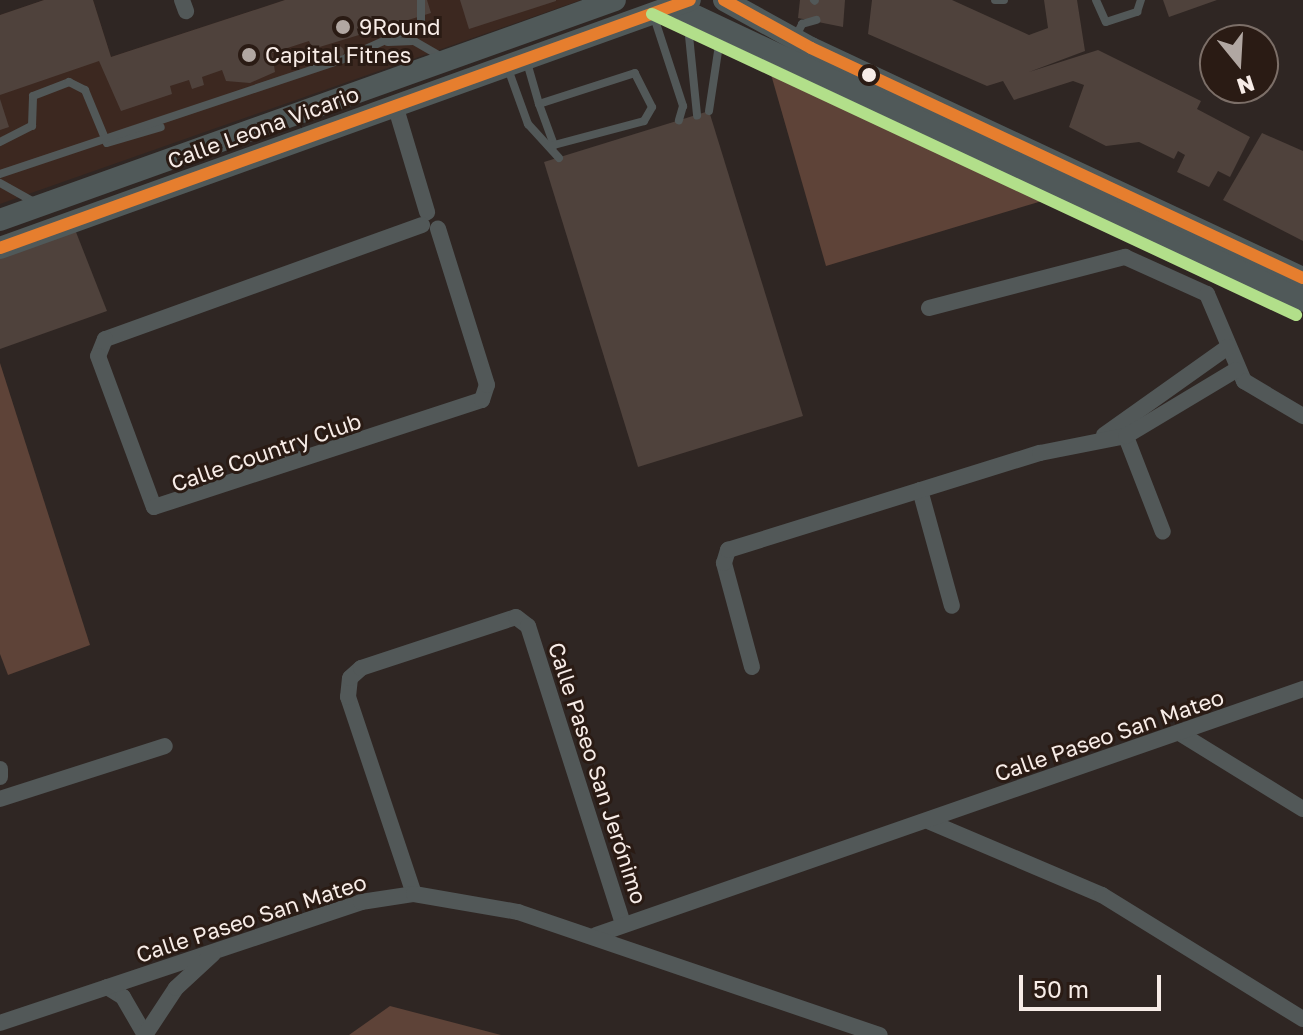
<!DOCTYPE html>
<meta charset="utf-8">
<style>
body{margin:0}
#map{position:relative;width:1303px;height:1035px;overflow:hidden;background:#2f2623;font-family:"Golos Text",sans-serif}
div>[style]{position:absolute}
.built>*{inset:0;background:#3c2820}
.green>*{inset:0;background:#5e4338}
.building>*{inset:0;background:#4f423c}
.round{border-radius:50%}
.service>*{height:8px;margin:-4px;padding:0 4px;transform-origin:4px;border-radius:4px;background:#525858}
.minor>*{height:16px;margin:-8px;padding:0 8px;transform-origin:8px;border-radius:8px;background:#525858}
.secondary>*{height:22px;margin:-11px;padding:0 11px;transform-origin:11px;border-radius:11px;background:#505959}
.bus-1>*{height:12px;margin:-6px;padding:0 6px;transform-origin:6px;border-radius:6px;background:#e67e2e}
.bus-2>*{height:12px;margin:-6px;padding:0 6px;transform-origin:6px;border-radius:6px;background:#b2df8a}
.dots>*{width:22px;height:22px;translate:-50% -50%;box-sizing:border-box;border:4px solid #2a1b14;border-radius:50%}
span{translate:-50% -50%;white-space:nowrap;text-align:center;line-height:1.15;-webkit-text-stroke:6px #2a1b14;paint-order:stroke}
.poi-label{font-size:22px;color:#f7ece7}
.left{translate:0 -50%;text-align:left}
.street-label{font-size:22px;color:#f7ece7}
.north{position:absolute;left:1199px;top:24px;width:80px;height:80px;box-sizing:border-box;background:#2a1b14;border:2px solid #7c6f68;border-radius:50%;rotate:162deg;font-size:22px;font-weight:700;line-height:32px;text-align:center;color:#f7ece7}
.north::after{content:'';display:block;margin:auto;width:28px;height:36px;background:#b1a7a2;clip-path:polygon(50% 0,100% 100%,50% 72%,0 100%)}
.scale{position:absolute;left:1019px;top:975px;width:142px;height:36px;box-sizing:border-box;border:4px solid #f7ece7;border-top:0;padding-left:10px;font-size:24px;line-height:28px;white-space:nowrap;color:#f7ece7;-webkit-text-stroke:6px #2a1b14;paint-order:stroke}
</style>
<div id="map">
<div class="built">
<i style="clip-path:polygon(44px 0,93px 0,111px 57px,285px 0,581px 0,0 204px,0 15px)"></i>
</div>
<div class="green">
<i style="clip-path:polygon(768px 64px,1052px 198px,826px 266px)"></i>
<i style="clip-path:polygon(0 363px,90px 645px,8px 675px,0 654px)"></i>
<i style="clip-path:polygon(390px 1006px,501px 1035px,349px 1035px)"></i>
</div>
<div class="building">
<i style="clip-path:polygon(44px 0,93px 0,111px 57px,285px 0,427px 0,431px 13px,313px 49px,309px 41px,272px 53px,275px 72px,250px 83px,226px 81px,222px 70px,202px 77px,204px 85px,192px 89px,189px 80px,170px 86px,172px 94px,121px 111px,99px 61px,0 95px,0 15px)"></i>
<i style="clip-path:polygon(460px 0,556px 0,556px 1px,469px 29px)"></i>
<i style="clip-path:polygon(800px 0,845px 0,843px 27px,798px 18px)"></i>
<i style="clip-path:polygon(872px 0,952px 0,1029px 35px,1048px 28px,1044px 0,1077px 0,1085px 51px,1029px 72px,1098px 50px,1201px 101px,1197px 109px,1250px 137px,1230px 177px,1218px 171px,1209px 187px,1177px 172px,1185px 155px,1178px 151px,1174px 159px,1139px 142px,1106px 146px,1069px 127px,1084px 85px,1073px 81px,1014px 100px,1003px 81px,987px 86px,868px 34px)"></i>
<i style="clip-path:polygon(1163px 0,1217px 0,1169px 17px)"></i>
<i class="round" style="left:332px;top:46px;width:12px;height:12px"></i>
<i style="clip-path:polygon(0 99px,9px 127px,0 130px)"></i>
<i style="clip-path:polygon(709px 111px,803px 416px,638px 467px,544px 162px)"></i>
<i style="clip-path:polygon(1262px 133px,1303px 151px,1303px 241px,1223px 200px)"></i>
<i style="clip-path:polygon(74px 227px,107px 311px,0 349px,0 254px)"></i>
</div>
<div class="service">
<i style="left:814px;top:0;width:1px;rotate:45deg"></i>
<i style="left:995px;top:0;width:9px"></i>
<i style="left:1096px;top:0;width:24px;rotate:66deg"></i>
<i style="left:1106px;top:22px;width:33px;rotate:-18deg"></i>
<i style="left:1137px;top:12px;width:13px;rotate:-72deg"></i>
<i style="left:653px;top:14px;width:97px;rotate:71.9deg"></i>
<i style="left:683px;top:106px;width:15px;rotate:106deg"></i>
<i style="left:687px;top:16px;width:100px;rotate:84.2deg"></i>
<i style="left:795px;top:38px;width:16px;rotate:-63deg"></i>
<i style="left:802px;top:24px;width:15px;rotate:-16deg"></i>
<i style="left:388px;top:42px;width:26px;rotate:-2deg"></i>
<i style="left:414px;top:41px;width:32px;rotate:30deg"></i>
<i style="left:526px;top:59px;width:47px;rotate:73.9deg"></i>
<i style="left:539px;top:104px;width:44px;rotate:69.9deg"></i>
<i style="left:554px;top:145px;width:93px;rotate:-14.9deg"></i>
<i style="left:644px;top:121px;width:16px;rotate:-60deg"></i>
<i style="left:652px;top:107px;width:38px;rotate:-117deg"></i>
<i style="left:635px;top:73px;width:101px;rotate:162.1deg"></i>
<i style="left:507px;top:66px;width:62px;rotate:70.1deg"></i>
<i style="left:528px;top:124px;width:46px;rotate:47.6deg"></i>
<i style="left:709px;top:111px;width:80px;rotate:-81.4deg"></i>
<i style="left:0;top:142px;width:36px;rotate:-27deg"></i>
<i style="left:32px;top:126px;width:30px;rotate:-88deg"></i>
<i style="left:33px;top:96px;width:39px;rotate:-21deg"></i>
<i style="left:69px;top:82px;width:18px;rotate:27deg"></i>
<i style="left:85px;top:90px;width:57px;rotate:67.5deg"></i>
<i style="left:107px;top:143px;width:56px;rotate:-16.5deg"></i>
<i style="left:0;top:174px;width:365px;rotate:-18.5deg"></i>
<i style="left:346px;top:58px;width:82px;rotate:-24.4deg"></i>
<i style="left:421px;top:24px;width:24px;rotate:-90deg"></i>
<i style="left:0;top:183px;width:41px;rotate:29.1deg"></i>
</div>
<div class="minor">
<i style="left:182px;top:0;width:12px;rotate:70deg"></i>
<i style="left:395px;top:105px;width:112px;rotate:73.3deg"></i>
<i style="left:422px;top:225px;width:337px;rotate:160.2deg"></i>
<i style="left:105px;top:339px;width:18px;rotate:112deg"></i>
<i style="left:98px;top:356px;width:161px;rotate:69.7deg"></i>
<i style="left:154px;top:507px;width:345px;rotate:-18.1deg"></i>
<i style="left:482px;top:400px;width:16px;rotate:-72deg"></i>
<i style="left:487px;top:385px;width:164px;rotate:-107.4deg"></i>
<i style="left:929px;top:308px;width:203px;rotate:-14.6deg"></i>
<i style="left:1125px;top:257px;width:90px;rotate:24.3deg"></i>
<i style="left:1207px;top:294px;width:95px;rotate:67deg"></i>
<i style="left:1244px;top:381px;width:69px;rotate:30.7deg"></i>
<i style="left:1123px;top:429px;width:110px;rotate:68.8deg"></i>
<i style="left:1104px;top:435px;width:152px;rotate:-35.4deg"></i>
<i style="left:920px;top:490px;width:120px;rotate:74.6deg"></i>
<i style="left:752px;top:667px;width:108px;rotate:-105.1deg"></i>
<i style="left:724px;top:563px;width:14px;rotate:-73deg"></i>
<i style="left:728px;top:550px;width:327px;rotate:-17.3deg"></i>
<i style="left:1040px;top:453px;width:88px;rotate:-11.2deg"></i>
<i style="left:1126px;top:436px;width:128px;rotate:-31deg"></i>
<i style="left:1181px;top:734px;width:143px;rotate:31.6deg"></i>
<i style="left:0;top:769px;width:8px;rotate:90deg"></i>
<i style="left:0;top:799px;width:173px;rotate:-17.8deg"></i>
<i style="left:930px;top:822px;width:187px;rotate:23deg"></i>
<i style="left:1102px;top:895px;width:236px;rotate:31.7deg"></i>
<i style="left:414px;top:894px;width:208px;rotate:-108.5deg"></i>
<i style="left:348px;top:697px;width:19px;rotate:-84deg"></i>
<i style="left:350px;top:678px;width:15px;rotate:-42deg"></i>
<i style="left:361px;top:668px;width:163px;rotate:-18.2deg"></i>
<i style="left:516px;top:617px;width:15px;rotate:37deg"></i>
<i style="left:528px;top:626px;width:312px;rotate:72.3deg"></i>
<i style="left:596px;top:935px;width:749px;rotate:-19.19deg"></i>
<i style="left:107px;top:987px;width:19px;rotate:32deg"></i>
<i style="left:123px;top:997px;width:44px;rotate:59.9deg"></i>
<i style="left:0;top:1023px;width:381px;rotate:-18.5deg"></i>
<i style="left:361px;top:902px;width:54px;rotate:-8.6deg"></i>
<i style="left:414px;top:894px;width:106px;rotate:9.8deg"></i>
<i style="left:518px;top:912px;width:382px;rotate:18.8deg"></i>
<i style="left:145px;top:1035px;width:56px;rotate:-56.6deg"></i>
<i style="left:176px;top:988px;width:50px;rotate:-42.6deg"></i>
</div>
<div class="secondary">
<i style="left:724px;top:0;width:99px;rotate:28.9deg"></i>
<i style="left:811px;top:48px;width:543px;rotate:25.06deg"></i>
<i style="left:668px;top:3px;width:701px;rotate:25.14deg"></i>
<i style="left:0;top:220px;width:653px;rotate:-19.68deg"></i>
<i style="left:0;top:248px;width:733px;rotate:-19.77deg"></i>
</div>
<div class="bus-1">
<i style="left:724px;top:0;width:99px;rotate:28.9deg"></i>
<i style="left:811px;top:48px;width:543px;rotate:25.06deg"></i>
<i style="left:0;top:248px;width:733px;rotate:-19.77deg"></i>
</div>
<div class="bus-2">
<i style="left:652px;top:14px;width:711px;rotate:25.05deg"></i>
</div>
<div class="dots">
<i style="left:343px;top:27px;background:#b1a7a2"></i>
<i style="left:249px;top:55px;background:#b1a7a2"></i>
<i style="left:869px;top:75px;background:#f7ece7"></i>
</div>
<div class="poi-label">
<span class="left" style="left:359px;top:27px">9Round</span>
<span class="left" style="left:265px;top:55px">Capital Fitnes</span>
</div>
<div class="street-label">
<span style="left:263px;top:127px;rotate:-20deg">Calle Leona Vicario</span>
<span style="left:266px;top:452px;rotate:-19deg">Calle Country Club</span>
<span style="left:1109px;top:735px;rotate:-19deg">Calle Paseo San Mateo</span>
<span style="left:598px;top:773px;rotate:72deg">Calle Paseo San Jerónimo</span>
<span style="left:251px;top:918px;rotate:-18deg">Calle Paseo San Mateo</span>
</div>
<div class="north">N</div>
<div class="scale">50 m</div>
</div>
